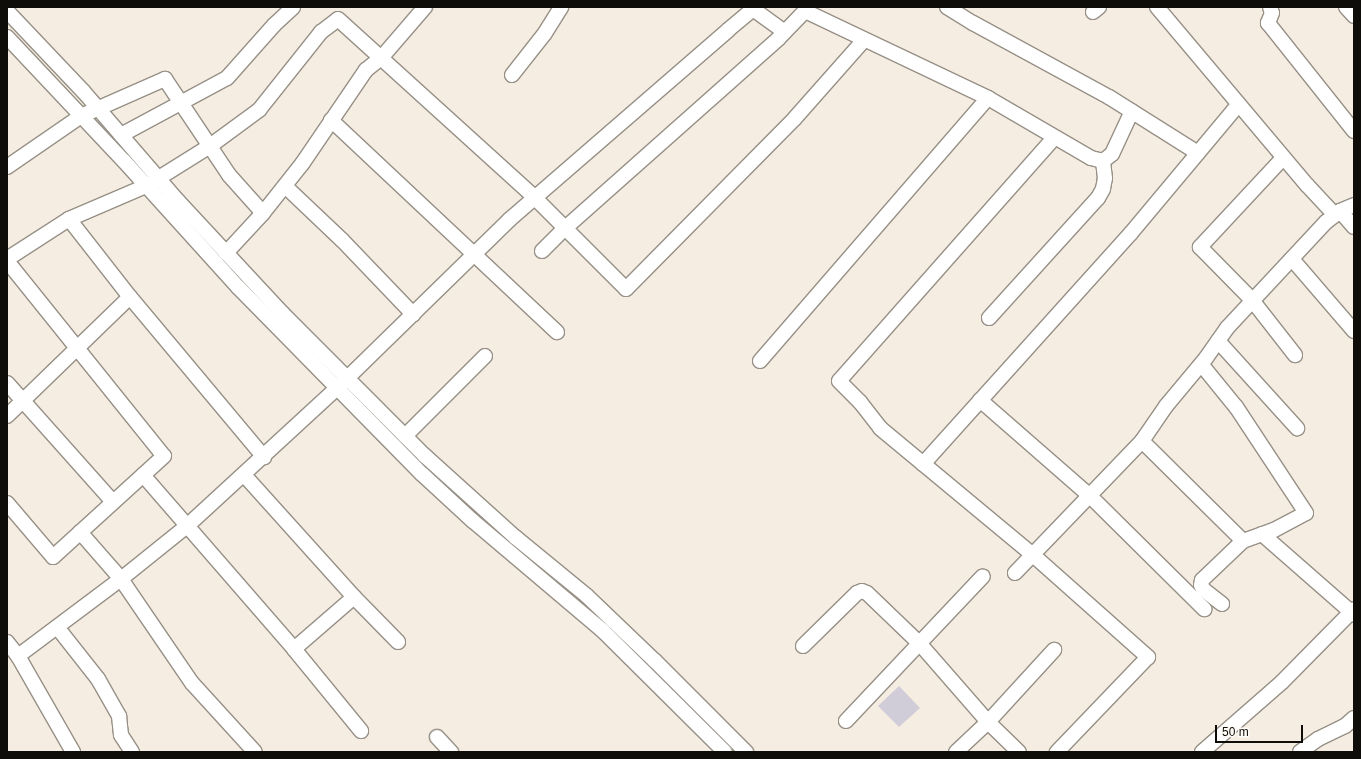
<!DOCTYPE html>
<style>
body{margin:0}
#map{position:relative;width:1361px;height:759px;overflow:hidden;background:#f5ede2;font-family:Helvetica,sans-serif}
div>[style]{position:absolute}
.building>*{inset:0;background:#d0ccd8}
.roads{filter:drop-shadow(1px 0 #979086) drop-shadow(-1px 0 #979086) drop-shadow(0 1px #979086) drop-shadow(0 -1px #979086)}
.minor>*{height:14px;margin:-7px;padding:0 7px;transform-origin:7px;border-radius:7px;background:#fff}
span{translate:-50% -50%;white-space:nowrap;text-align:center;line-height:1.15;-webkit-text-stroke:3px #fefbf6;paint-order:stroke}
.frame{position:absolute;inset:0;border:8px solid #0f0d09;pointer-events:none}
.scale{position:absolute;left:1215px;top:725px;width:88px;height:18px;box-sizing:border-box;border:2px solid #0f0d09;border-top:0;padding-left:5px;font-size:12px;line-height:14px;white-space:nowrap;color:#0f0d09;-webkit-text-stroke:3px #fefbf6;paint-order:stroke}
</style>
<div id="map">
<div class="building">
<i style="clip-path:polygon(899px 686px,920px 708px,899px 727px,878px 706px)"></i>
</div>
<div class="roads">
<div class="minor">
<i style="left:947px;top:7px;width:31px;rotate:32deg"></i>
<i style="left:973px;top:23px;width:155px;rotate:28.6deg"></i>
<i style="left:1109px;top:97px;width:105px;rotate:32.2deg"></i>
<i style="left:1157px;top:7px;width:233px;rotate:49.9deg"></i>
<i style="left:1307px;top:185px;width:41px;rotate:47deg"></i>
<i style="left:1270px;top:7px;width:6px;rotate:72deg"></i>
<i style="left:1272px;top:13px;width:11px;rotate:112deg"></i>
<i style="left:1268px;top:23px;width:138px;rotate:51.5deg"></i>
<i style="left:1346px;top:7px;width:12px;rotate:48deg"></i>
<i style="left:7px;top:11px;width:110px;rotate:46.5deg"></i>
<i style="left:83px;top:91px;width:145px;rotate:49.2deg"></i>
<i style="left:178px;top:201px;width:154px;rotate:47.1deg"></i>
<i style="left:283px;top:314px;width:201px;rotate:45deg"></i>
<i style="left:425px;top:456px;width:121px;rotate:42deg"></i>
<i style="left:515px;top:537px;width:93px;rotate:39.3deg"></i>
<i style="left:587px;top:596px;width:94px;rotate:43.7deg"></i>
<i style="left:655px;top:661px;width:129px;rotate:45deg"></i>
<i style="left:1093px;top:12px;width:8px;rotate:-40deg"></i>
<i style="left:7px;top:37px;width:170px;rotate:46.7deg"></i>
<i style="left:124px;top:161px;width:170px;rotate:47.9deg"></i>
<i style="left:238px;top:287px;width:262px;rotate:45.5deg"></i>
<i style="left:422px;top:474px;width:69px;rotate:42.7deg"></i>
<i style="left:473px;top:521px;width:169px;rotate:40.2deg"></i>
<i style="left:602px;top:630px;width:173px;rotate:44.8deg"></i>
<i style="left:512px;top:75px;width:53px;rotate:-51.8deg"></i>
<i style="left:545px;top:33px;width:31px;rotate:-58deg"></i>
<i style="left:331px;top:120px;width:310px;rotate:43.2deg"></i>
<i style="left:121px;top:135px;width:120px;rotate:-28.3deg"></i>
<i style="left:227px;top:78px;width:71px;rotate:-48.4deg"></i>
<i style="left:274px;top:25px;width:26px;rotate:-43deg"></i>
<i style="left:1054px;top:138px;width:324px;rotate:131.5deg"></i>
<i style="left:839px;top:381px;width:30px;rotate:45deg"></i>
<i style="left:860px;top:402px;width:33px;rotate:52deg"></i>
<i style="left:880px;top:428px;width:199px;rotate:39.7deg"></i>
<i style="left:1033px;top:555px;width:154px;rotate:41.6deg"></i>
<i style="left:1148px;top:657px;width:132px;rotate:133.8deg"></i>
<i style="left:1283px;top:158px;width:122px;rotate:133deg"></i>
<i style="left:1200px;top:247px;width:74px;rotate:45.5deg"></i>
<i style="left:1252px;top:300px;width:70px;rotate:52deg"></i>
<i style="left:7px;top:167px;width:90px;rotate:-34.6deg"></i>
<i style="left:81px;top:116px;width:92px;rotate:-23.8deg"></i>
<i style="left:165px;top:79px;width:115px;rotate:56.3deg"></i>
<i style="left:229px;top:175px;width:51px;rotate:48.2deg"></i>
<i style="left:285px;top:186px;width:79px;rotate:43.5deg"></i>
<i style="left:342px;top:240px;width:103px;rotate:46.2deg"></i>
<i style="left:1340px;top:211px;width:21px;rotate:49deg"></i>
<i style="left:69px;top:219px;width:99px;rotate:52deg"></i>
<i style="left:130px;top:297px;width:209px;rotate:50.1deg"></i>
<i style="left:542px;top:251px;width:31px;rotate:-45deg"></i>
<i style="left:564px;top:229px;width:286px;rotate:-41.6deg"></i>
<i style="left:778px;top:39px;width:39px;rotate:-46deg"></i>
<i style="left:805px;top:11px;width:203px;rotate:25.4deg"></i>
<i style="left:988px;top:98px;width:119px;rotate:30.2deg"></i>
<i style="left:1091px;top:158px;width:12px;rotate:14deg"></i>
<i style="left:1103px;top:161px;width:11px;rotate:-38deg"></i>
<i style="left:1112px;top:154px;width:47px;rotate:-65.1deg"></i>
<i style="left:226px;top:253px;width:54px;rotate:-47.2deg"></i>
<i style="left:263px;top:213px;width:63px;rotate:-51.5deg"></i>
<i style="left:302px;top:164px;width:114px;rotate:-55.8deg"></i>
<i style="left:366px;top:70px;width:21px;rotate:-39deg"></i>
<i style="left:382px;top:57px;width:66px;rotate:-49.3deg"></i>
<i style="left:7px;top:259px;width:74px;rotate:-32.8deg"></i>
<i style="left:69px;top:219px;width:84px;rotate:-23.2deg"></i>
<i style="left:146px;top:186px;width:75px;rotate:-32deg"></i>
<i style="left:210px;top:146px;width:61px;rotate:-36.3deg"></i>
<i style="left:259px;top:110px;width:100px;rotate:-51.5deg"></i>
<i style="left:321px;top:32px;width:21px;rotate:-37deg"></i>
<i style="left:338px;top:19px;width:265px;rotate:42.2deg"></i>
<i style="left:534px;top:197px;width:130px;rotate:45deg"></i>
<i style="left:626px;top:289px;width:240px;rotate:-45.3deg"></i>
<i style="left:795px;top:118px;width:104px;rotate:-48.5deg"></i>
<i style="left:1292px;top:259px;width:95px;rotate:49.3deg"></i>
<i style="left:7px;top:261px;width:250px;rotate:51.2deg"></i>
<i style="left:164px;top:456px;width:150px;rotate:137.7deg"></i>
<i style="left:53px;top:557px;width:71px;rotate:-130.4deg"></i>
<i style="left:989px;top:318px;width:162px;rotate:-47.8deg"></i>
<i style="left:1098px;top:198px;width:10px;rotate:-61deg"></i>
<i style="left:1103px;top:189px;width:11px;rotate:-80deg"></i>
<i style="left:1105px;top:178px;width:17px;rotate:-97deg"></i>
<i style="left:1218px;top:341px;width:118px;rotate:47.8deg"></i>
<i style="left:760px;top:361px;width:348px;rotate:-49.1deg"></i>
<i style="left:7px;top:383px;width:159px;rotate:48.3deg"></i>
<i style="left:980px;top:400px;width:146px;rotate:41.1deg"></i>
<i style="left:1090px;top:496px;width:161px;rotate:44.7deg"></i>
<i style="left:7px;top:416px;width:171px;rotate:-44.1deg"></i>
<i style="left:405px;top:436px;width:113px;rotate:-45deg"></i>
<i style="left:1142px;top:441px;width:142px;rotate:44.7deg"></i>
<i style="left:1243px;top:541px;width:33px;rotate:-20deg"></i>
<i style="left:1274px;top:530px;width:36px;rotate:-28deg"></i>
<i style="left:1306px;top:513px;width:127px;rotate:-123.4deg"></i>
<i style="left:1236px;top:407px;width:55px;rotate:-129.1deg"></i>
<i style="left:923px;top:464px;width:311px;rotate:-48deg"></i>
<i style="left:1131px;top:233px;width:167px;rotate:-50.1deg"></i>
<i style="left:143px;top:475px;width:230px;rotate:49deg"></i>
<i style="left:294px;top:649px;width:79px;rotate:-40.9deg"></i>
<i style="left:354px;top:597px;width:164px;rotate:-132deg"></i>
<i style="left:80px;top:532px;width:62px;rotate:48.9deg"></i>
<i style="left:121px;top:579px;width:126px;rotate:55.7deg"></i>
<i style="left:192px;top:683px;width:93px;rotate:47.6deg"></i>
<i style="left:1262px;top:534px;width:118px;rotate:41.2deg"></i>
<i style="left:1351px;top:612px;width:4px;rotate:-45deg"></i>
<i style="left:1015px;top:573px;width:183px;rotate:-46.1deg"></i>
<i style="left:1142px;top:441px;width:42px;rotate:-55.6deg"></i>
<i style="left:1166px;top:406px;width:62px;rotate:-50.2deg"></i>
<i style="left:1206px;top:358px;width:37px;rotate:-55deg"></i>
<i style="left:1227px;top:328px;width:145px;rotate:-47deg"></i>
<i style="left:1326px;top:222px;width:18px;rotate:-38deg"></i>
<i style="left:1340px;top:211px;width:15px;rotate:-23deg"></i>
<i style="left:354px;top:597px;width:63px;rotate:45.6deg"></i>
<i style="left:1222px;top:604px;width:24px;rotate:-142deg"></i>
<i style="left:1203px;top:589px;width:4px;rotate:-117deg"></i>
<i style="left:1201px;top:585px;width:5px;rotate:-79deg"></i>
<i style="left:1202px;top:580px;width:57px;rotate:-43.6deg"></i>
<i style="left:57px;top:627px;width:66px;rotate:51.7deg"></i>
<i style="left:98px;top:679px;width:43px;rotate:60.4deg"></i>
<i style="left:119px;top:716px;width:19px;rotate:84deg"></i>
<i style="left:121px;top:735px;width:20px;rotate:57deg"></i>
<i style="left:7px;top:642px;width:18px;rotate:52deg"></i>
<i style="left:18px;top:656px;width:111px;rotate:60.2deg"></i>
<i style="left:803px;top:646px;width:76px;rotate:-44.5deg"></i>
<i style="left:857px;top:593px;width:5px;rotate:-22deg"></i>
<i style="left:862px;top:591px;width:5px;rotate:22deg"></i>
<i style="left:867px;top:593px;width:74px;rotate:43.9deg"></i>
<i style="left:920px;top:644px;width:103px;rotate:48.9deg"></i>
<i style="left:988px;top:722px;width:43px;rotate:44.1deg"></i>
<i style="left:294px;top:649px;width:106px;rotate:50.7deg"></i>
<i style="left:18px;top:656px;width:129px;rotate:-36.8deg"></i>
<i style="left:121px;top:579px;width:85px;rotate:-38.8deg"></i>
<i style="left:187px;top:526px;width:204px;rotate:-42.6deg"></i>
<i style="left:337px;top:388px;width:240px;rotate:-44.3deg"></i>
<i style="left:509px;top:220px;width:290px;rotate:-40.9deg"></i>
<i style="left:728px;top:30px;width:33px;rotate:-40deg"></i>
<i style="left:753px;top:9px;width:39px;rotate:36deg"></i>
<i style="left:846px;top:721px;width:199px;rotate:-46.6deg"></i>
<i style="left:437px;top:737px;width:21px;rotate:47deg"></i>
<i style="left:956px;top:752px;width:44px;rotate:-43.2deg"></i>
<i style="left:988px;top:722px;width:98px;rotate:-47.5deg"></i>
<i style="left:1202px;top:752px;width:106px;rotate:-41.2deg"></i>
<i style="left:1282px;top:682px;width:98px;rotate:-45.4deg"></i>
<i style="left:1351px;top:612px;width:4px;rotate:45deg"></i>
<i style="left:1300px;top:752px;width:22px;rotate:-36deg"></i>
<i style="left:1318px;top:739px;width:30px;rotate:-26deg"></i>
<i style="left:1345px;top:726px;width:12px;rotate:-42deg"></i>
</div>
</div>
<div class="frame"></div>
<div class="scale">50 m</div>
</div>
